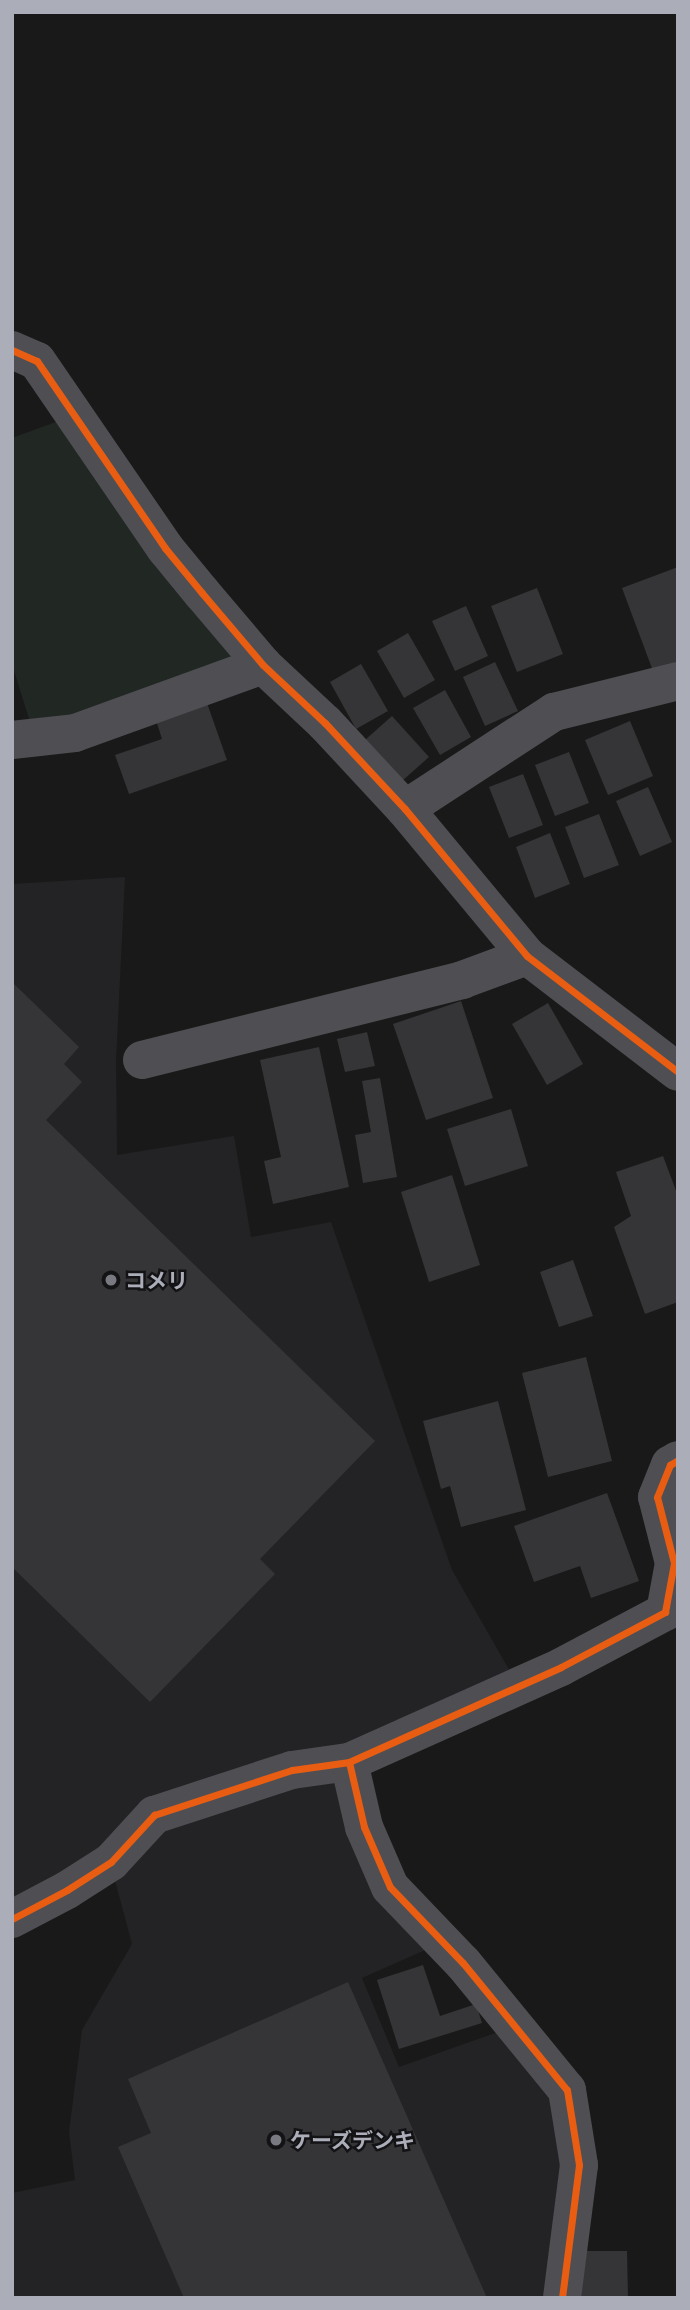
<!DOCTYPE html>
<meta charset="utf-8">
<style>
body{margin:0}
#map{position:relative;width:690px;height:2310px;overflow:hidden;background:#191919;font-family:"Exo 2","Noto Sans JP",sans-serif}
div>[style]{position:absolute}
.built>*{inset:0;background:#232325}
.green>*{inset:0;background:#212823}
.building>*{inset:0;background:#353537}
.minor>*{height:38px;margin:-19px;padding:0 19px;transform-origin:19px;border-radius:19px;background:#4f4f53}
.cycleway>*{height:7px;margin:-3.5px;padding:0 3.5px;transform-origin:3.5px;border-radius:3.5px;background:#e95d12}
.dots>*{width:19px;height:19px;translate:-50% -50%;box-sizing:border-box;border:4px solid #131315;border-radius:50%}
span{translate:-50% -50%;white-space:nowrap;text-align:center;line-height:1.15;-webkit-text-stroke:5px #131315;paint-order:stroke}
.poi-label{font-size:21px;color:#abadb9;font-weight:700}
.left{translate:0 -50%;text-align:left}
.frame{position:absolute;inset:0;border:14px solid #abadb9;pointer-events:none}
</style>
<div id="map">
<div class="built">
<i style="clip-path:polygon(125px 877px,116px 1060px,117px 1155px,234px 1136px,251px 1237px,331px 1222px,452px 1570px,519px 1687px,350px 1762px,364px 1827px,443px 1942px,362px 1978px,399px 2067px,515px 2026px,567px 2090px,562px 2298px,12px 2298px,12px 2193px,75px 2180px,69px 2132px,82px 2030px,132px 1944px,110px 1862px,12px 1919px,12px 884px)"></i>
</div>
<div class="green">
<i style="clip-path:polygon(75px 415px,263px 665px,35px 738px,12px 664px,12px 438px)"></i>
</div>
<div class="building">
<i style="clip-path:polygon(678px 567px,678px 662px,653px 671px,622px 588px)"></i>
<i style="clip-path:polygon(537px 588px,563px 654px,517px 672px,491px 606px)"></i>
<i style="clip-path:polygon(466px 606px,488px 656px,455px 671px,432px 621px)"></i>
<i style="clip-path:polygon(408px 633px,435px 680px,404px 698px,377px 651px)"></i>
<i style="clip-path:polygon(495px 662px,518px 711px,485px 726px,463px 677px)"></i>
<i style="clip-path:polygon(361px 664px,388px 711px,356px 729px,330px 682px)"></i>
<i style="clip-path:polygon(445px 690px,471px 737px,440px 755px,413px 708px)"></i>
<i style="clip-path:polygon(207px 703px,227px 760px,129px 794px,115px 755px,162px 739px,156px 720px)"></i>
<i style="clip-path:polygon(392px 716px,429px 757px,402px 781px,365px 740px)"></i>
<i style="clip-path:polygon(630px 721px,653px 776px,608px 795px,585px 740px)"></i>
<i style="clip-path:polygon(569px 752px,589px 803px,555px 816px,535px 765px)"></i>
<i style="clip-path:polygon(523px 774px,543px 825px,509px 838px,489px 787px)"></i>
<i style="clip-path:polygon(648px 787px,672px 842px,640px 856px,616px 801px)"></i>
<i style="clip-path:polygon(599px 814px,619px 865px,584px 878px,565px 827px)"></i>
<i style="clip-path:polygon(550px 833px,570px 884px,535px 898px,516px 847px)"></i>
<i style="clip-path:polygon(12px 982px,79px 1047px,64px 1064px,82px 1082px,46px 1120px,375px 1441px,260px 1559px,275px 1574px,150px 1702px,12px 1567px)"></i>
<i style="clip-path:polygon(461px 1001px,493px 1098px,426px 1120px,393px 1024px)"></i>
<i style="clip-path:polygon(548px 1003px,583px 1064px,547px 1085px,512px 1024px)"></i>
<i style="clip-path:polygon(367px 1032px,375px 1066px,345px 1072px,337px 1039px)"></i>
<i style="clip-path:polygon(319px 1047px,349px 1187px,273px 1204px,264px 1161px,281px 1157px,260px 1060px)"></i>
<i style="clip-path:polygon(380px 1078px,397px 1177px,363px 1183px,355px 1135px,371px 1132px,362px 1081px)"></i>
<i style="clip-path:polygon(511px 1109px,528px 1166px,465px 1186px,447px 1129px)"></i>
<i style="clip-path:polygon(663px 1156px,678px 1196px,678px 1302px,645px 1314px,614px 1227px,631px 1216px,616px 1172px)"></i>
<i style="clip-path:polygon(452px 1175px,480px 1265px,429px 1282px,401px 1192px)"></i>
<i style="clip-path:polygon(573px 1260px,593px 1316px,559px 1327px,540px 1272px)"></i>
<i style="clip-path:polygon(586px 1357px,612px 1461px,548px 1477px,522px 1373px)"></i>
<i style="clip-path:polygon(498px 1401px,526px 1510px,461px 1527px,450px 1486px,441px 1489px,423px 1421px)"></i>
<i style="clip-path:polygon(607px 1493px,639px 1581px,591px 1598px,580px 1566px,534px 1582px,514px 1526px)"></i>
<i style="clip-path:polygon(423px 1965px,440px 2016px,476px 2004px,482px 2023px,399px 2049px,377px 1980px)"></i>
<i style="clip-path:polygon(348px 1982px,487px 2298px,184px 2298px,118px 2147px,151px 2133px,128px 2079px)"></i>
<i style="clip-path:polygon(579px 2251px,627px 2251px,628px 2298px,580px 2298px)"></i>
</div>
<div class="minor">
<i style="left:12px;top:350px;width:27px;rotate:24deg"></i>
<i style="left:37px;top:361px;width:227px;rotate:55.6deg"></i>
<i style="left:165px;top:548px;width:58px;rotate:50.6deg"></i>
<i style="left:202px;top:593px;width:94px;rotate:49.7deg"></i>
<i style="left:263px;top:665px;width:85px;rotate:43.1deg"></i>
<i style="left:325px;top:723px;width:117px;rotate:47.1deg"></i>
<i style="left:405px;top:809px;width:191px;rotate:50.3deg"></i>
<i style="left:527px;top:956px;width:190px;rotate:37.5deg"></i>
<i style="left:12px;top:740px;width:63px;rotate:-6.3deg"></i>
<i style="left:75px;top:733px;width:200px;rotate:-19.9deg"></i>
<i style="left:405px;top:809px;width:178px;rotate:-33.1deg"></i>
<i style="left:554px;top:712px;width:128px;rotate:-14deg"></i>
<i style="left:142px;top:1060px;width:330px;rotate:-14deg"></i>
<i style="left:462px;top:980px;width:69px;rotate:-20.3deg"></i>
<i style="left:349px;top:1762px;width:67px;rotate:77deg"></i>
<i style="left:364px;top:1827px;width:65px;rotate:66.6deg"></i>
<i style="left:390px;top:1887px;width:105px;rotate:46.2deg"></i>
<i style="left:463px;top:1963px;width:164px;rotate:50.7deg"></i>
<i style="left:567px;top:2090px;width:76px;rotate:80.9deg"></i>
<i style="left:579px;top:2165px;width:134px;rotate:97.3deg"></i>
<i style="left:12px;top:1919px;width:62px;rotate:-27.8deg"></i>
<i style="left:67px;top:1890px;width:52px;rotate:-32.5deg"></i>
<i style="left:111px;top:1862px;width:64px;rotate:-47.5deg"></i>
<i style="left:154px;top:1815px;width:145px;rotate:-18.1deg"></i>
<i style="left:292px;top:1770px;width:58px;rotate:-8deg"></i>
<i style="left:349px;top:1762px;width:232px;rotate:-24.1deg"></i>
<i style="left:561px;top:1667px;width:118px;rotate:-27.9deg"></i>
<i style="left:665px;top:1612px;width:50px;rotate:-79.6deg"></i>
<i style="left:674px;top:1563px;width:68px;rotate:-104.4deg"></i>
<i style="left:657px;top:1497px;width:35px;rotate:-68deg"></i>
<i style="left:670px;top:1465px;width:9px;rotate:-32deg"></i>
</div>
<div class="cycleway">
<i style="left:12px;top:350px;width:27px;rotate:24deg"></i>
<i style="left:37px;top:361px;width:227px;rotate:55.6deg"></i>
<i style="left:165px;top:548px;width:58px;rotate:50.6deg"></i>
<i style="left:202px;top:593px;width:94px;rotate:49.7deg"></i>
<i style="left:263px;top:665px;width:85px;rotate:43.1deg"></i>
<i style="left:325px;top:723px;width:117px;rotate:47.1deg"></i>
<i style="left:405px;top:809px;width:191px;rotate:50.3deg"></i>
<i style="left:527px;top:956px;width:190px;rotate:37.5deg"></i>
<i style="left:349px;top:1762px;width:67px;rotate:77deg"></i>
<i style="left:364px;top:1827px;width:65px;rotate:66.6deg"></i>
<i style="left:390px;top:1887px;width:105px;rotate:46.2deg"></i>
<i style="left:463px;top:1963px;width:164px;rotate:50.7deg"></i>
<i style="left:567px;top:2090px;width:76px;rotate:80.9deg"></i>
<i style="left:579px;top:2165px;width:134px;rotate:97.3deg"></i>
<i style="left:12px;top:1919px;width:62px;rotate:-27.8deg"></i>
<i style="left:67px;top:1890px;width:52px;rotate:-32.5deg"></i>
<i style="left:111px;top:1862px;width:64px;rotate:-47.5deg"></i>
<i style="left:154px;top:1815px;width:145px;rotate:-18.1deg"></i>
<i style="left:292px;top:1770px;width:58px;rotate:-8deg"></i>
<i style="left:349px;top:1762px;width:232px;rotate:-24.1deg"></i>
<i style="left:561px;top:1667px;width:118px;rotate:-27.9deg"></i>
<i style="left:665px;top:1612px;width:50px;rotate:-79.6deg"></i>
<i style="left:674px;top:1563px;width:68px;rotate:-104.4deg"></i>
<i style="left:657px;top:1497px;width:35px;rotate:-68deg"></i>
<i style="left:670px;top:1465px;width:9px;rotate:-32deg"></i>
</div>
<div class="dots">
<i style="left:111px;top:1280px;background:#787981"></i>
<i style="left:276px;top:2140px;background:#787981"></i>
</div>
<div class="poi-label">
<span class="left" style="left:125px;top:1280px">コメリ</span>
<span class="left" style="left:290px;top:2140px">ケーズデンキ</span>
</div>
<div class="frame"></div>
</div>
